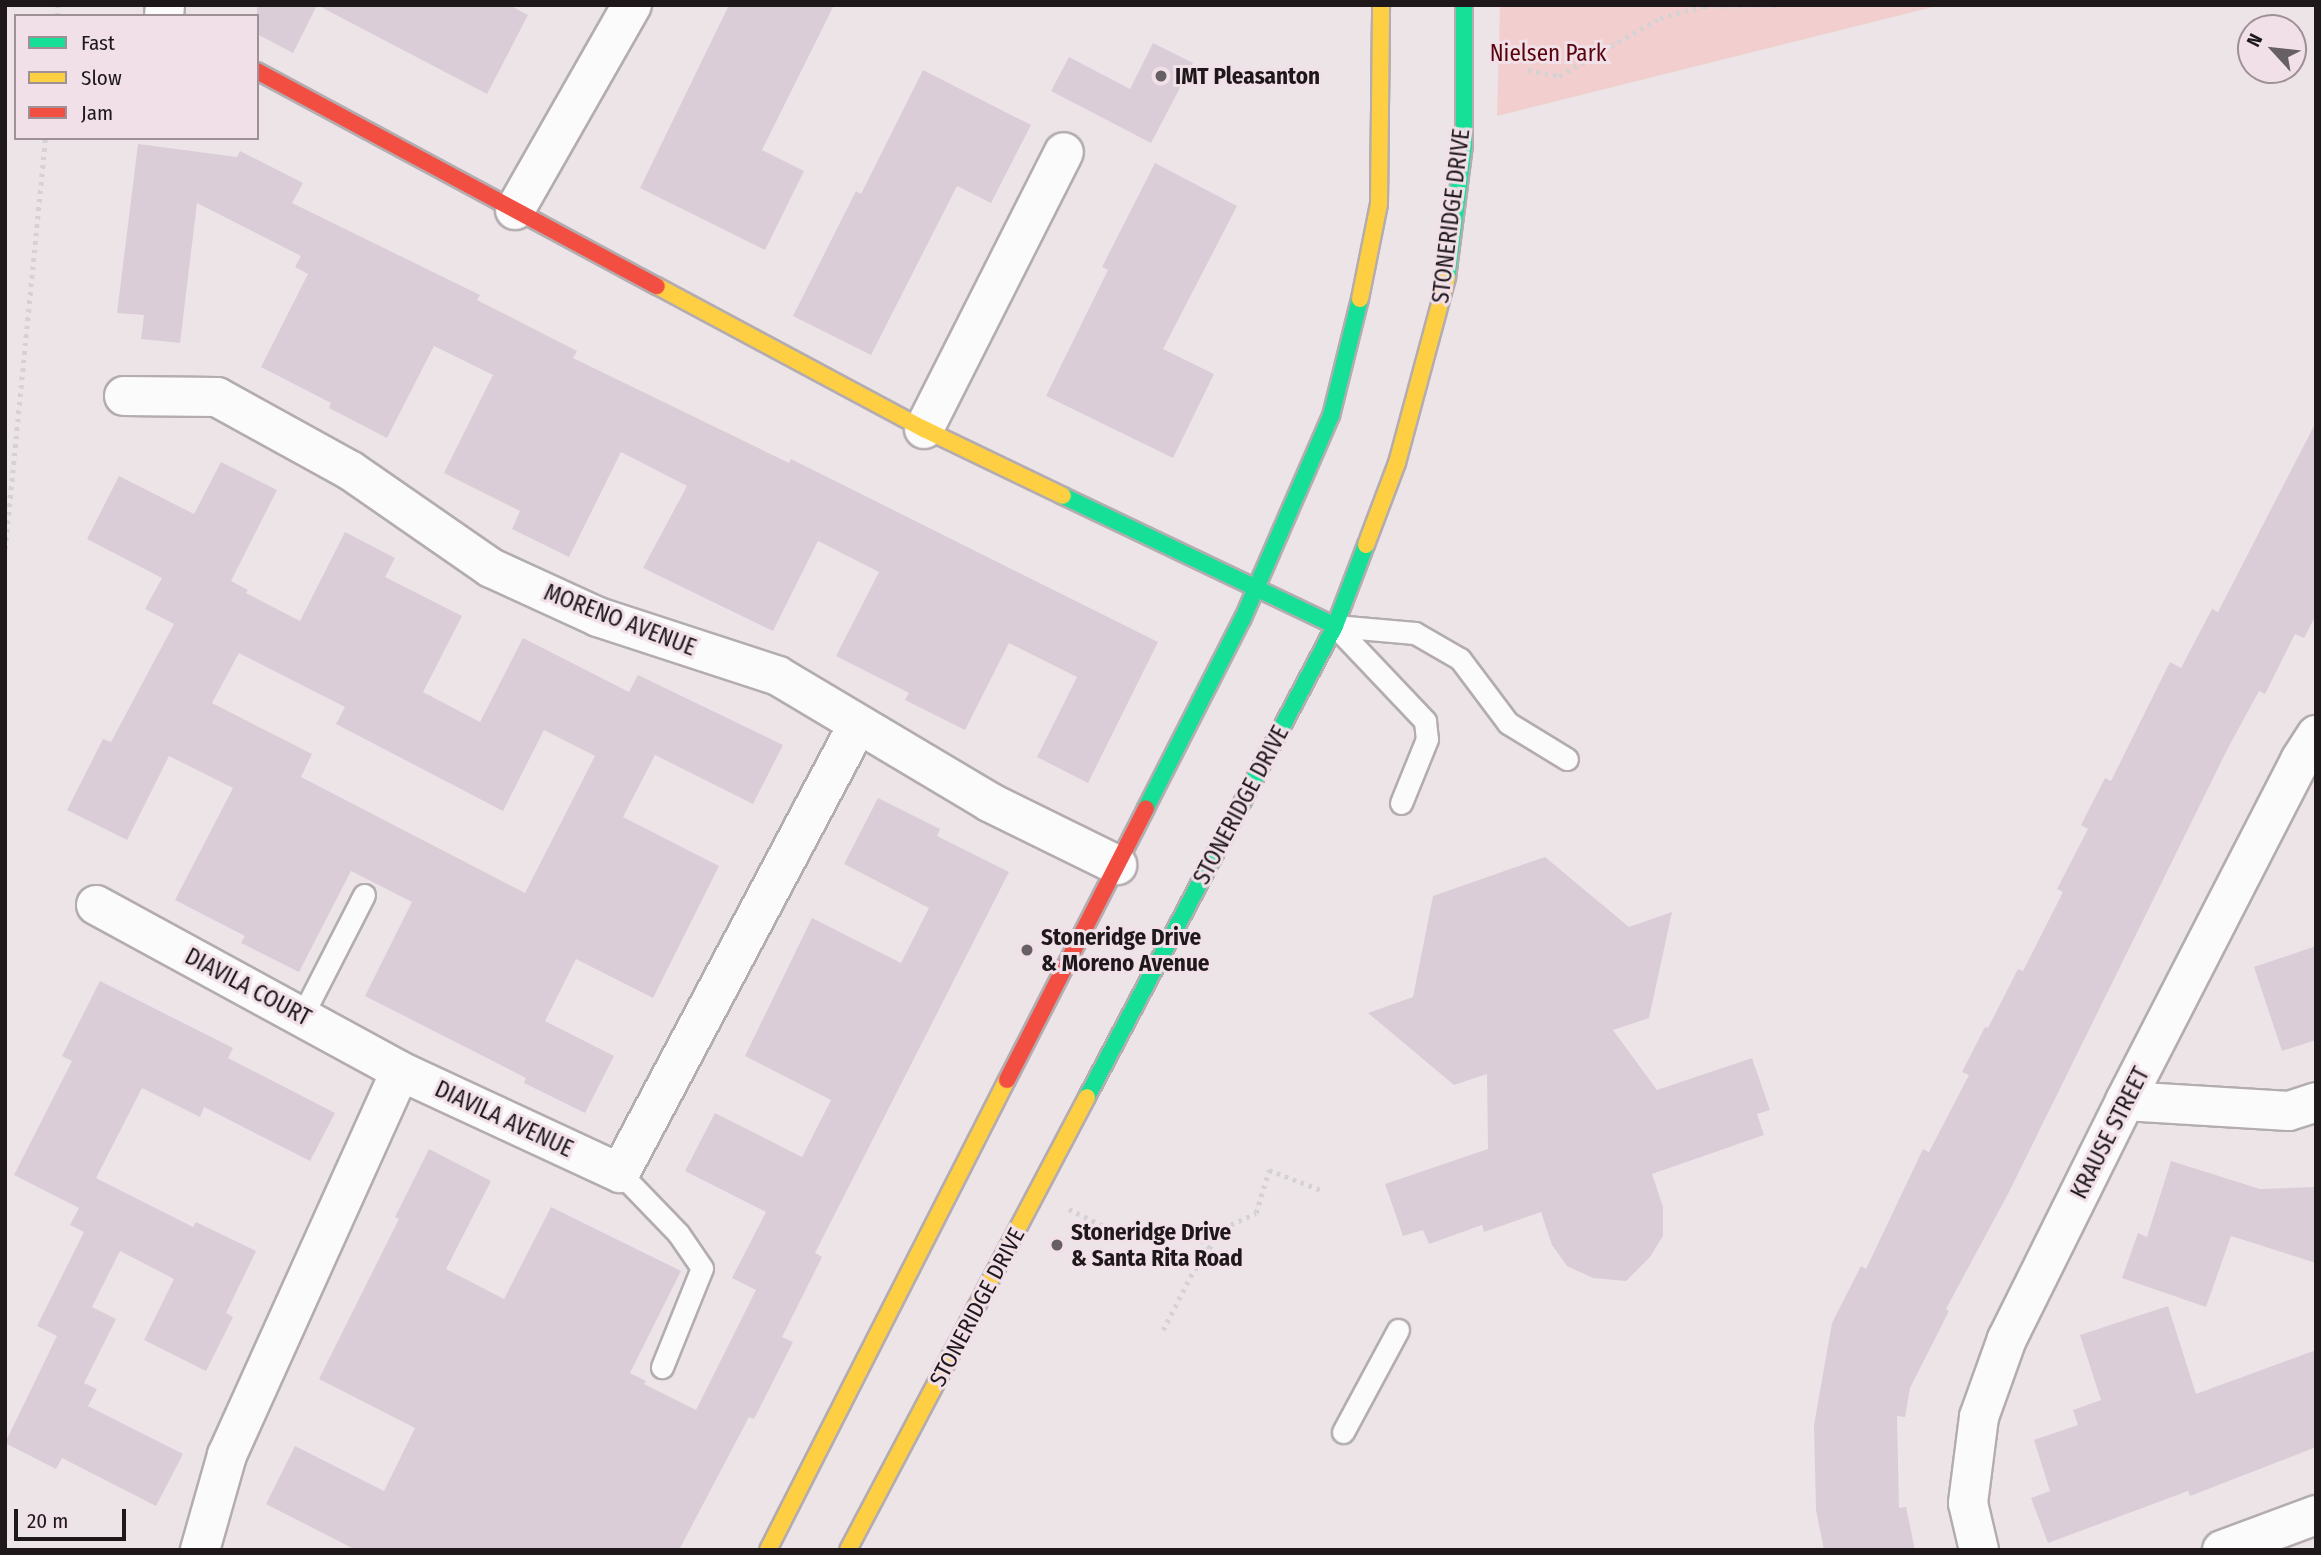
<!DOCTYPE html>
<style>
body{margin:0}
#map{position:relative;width:2321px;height:1555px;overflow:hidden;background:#ede4e8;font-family:"Fira Sans Condensed",sans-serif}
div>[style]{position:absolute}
.green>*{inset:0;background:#f2cfce}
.building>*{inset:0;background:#dbcdd8}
.path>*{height:4.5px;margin-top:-2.25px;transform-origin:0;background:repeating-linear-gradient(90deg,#d4d2d4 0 3.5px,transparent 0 8.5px)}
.roads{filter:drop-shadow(2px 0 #b3acb0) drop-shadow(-2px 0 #b3acb0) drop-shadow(0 2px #b3acb0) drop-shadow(0 -2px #b3acb0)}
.lane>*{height:21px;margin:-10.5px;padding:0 10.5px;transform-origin:10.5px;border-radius:10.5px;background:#fcfbfc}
.street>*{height:38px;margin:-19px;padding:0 19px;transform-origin:19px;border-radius:19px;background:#fcfbfc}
.fast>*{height:16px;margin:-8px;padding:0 8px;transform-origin:8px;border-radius:8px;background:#16e098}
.slow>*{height:16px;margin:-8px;padding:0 8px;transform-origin:8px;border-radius:8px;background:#ffcf43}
.jam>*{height:16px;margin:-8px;padding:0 8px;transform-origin:8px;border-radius:8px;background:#f24e42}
.dots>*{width:19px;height:19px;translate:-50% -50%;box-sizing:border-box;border:4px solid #f1e0e8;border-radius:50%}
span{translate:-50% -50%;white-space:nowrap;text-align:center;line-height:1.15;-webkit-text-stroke:6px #f1e0e8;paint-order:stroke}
.park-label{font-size:23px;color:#58030c}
.poi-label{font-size:23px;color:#1e181b;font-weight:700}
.left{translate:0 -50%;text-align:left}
.street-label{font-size:23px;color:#1e181b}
.frame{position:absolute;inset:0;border:7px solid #1e181b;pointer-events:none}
.legend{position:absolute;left:14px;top:14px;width:245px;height:126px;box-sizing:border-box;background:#f1e0e8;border:2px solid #9d9096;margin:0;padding:9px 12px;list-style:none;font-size:21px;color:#1e181b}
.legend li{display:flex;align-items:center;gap:14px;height:35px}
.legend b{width:35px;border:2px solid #9d9096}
.north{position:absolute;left:2237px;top:14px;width:70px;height:70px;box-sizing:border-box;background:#f1e0e8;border:2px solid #9d9096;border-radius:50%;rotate:297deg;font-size:19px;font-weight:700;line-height:28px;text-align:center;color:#1e181b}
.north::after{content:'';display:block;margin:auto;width:24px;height:32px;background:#665f63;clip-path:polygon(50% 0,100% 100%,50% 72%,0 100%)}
.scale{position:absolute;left:14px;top:1509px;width:112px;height:32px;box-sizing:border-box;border:4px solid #1e181b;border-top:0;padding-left:9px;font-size:21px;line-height:24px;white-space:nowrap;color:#1e181b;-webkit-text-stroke:5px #f1e0e8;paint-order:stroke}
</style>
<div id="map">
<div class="green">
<i style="clip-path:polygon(1500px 5px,1941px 5px,1497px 116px)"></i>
</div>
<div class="building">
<i style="clip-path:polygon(257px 5px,509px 5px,528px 15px,487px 94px,317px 5px,293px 53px,257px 34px)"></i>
<i style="clip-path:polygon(729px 5px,834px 5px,762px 150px,804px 171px,765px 250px,640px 188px)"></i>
<i style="clip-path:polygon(1153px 43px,1193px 63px,1151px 143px,1051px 91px,1069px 57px,1130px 89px)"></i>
<i style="clip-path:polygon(923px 70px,1031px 125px,991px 203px,957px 186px,871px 355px,793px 316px,856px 191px,861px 194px)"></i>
<i style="clip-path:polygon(138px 144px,237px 157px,240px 151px,303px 183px,292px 203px,480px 295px,477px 300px,577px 351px,573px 358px,789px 463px,791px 459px,1158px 642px,1088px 783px,1037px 757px,1077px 677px,1009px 643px,965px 730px,905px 700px,909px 693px,836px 656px,879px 572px,818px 541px,773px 631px,643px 568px,687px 486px,621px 452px,569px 557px,512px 529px,520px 511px,444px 473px,493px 375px,434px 346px,387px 438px,329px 408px,331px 403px,261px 367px,308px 274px,295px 267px,301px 256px,197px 203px,180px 343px,141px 339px,144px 315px,117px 313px)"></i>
<i style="clip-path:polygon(1155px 163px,1237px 206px,1163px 349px,1214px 374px,1173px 458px,1046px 396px,1108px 270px,1102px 267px)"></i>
<i style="clip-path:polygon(2316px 422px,2316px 615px,2304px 638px,2295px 634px,2265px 694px,2259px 691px,2228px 748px,2009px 1192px,1946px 1309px,1949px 1311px,1910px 1388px,1905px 1417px,1897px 1416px,1899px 1508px,1906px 1507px,1915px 1550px,1824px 1550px,1816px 1510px,1814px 1425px,1832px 1323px,1861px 1266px,1866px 1269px,1923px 1149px,1929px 1152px,1969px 1075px,1962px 1072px,1985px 1027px,1988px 1028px,2018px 969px,2023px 971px,2063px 892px,2057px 889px,2088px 829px,2081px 825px,2105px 778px,2111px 781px,2170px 662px,2181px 668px,2212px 609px,2218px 612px)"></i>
<i style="clip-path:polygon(evenodd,221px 462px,277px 490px,231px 581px,248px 590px,246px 593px,300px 621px,345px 532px,395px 558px,385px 577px,462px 616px,423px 692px,480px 722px,523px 638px,629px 692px,638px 675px,783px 745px,753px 804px,655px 755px,623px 817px,719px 866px,653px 998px,576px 959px,545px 1021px,614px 1056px,585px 1113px,524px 1083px,526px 1078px,365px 996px,412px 902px,351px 871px,299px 972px,241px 943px,245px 936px,175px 900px,233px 788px,169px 756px,127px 840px,67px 810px,103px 739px,111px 742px,174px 624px,145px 609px,162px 578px,87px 539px,119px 476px,194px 514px,221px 462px,239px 653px,345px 707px,336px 724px,503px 811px,544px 730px,595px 756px,525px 893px,301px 777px,312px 754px,212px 703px,239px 653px)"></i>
<i style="clip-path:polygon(878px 798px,940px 829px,937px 836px,1009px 872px,815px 1253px,822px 1257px,782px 1337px,793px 1342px,754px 1419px,749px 1417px,679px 1550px,356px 1550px,266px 1504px,295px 1446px,384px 1491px,415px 1428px,319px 1379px,399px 1219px,395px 1217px,429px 1149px,491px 1181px,446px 1269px,504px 1299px,551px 1207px,681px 1271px,630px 1373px,646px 1381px,644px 1384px,696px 1410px,756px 1290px,732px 1278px,766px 1212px,685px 1171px,715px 1113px,802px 1157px,831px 1100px,745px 1056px,812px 918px,901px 963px,929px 908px,844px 864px)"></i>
<i style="clip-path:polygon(1545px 857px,1629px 927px,1672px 912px,1649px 1018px,1613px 1030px,1657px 1090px,1752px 1058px,1770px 1110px,1757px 1114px,1764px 1135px,1652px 1174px,1663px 1207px,1663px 1236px,1650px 1257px,1626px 1281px,1593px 1278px,1567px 1266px,1552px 1245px,1541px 1212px,1484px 1232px,1482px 1225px,1429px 1244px,1423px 1230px,1403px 1236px,1385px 1184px,1488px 1149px,1487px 1074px,1454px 1085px,1368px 1013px,1413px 997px,1433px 896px)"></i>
<i style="clip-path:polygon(2316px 946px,2316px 1040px,2282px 1051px,2254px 967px)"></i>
<i style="clip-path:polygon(100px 981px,233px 1048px,228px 1058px,335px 1113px,310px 1161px,204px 1107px,200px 1117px,142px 1088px,96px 1178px,193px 1227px,196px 1222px,256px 1251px,226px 1313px,233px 1317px,206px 1371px,144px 1340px,174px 1279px,120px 1251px,92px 1307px,116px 1319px,84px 1383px,97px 1389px,88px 1406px,183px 1454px,156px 1506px,62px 1458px,56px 1469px,5px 1443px,57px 1336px,37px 1326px,84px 1232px,70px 1225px,79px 1208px,14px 1175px,72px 1061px,62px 1056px)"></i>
<i style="clip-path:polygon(2171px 1161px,2260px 1189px,2316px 1187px,2316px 1263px,2231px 1236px,2206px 1307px,2122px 1278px,2138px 1233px,2147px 1237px)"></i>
<i style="clip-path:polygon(2168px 1306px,2196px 1394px,2316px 1350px,2316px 1447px,2190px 1496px,2188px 1491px,2048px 1543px,2031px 1498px,2050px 1491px,2034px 1440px,2078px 1425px,2073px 1410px,2101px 1400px,2080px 1335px)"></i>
</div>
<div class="path">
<i style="left:57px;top:16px;width:11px;rotate:-85deg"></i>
<i style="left:1528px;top:70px;width:32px;rotate:11deg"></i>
<i style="left:1559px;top:76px;width:116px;rotate:-29.9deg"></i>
<i style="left:1660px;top:18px;width:46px;rotate:-15.3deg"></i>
<i style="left:1704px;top:6px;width:77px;rotate:-0.7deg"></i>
<i style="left:5px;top:549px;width:413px;rotate:-84.4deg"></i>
<i style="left:1069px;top:1209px;width:55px;rotate:26.1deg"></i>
<i style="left:1118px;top:1233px;width:36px;rotate:-8deg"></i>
<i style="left:1154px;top:1228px;width:35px"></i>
<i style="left:1189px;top:1228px;width:28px;rotate:44deg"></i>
<i style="left:1163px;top:1330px;width:59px;rotate:-63deg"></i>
<i style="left:1190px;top:1277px;width:59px;rotate:-56deg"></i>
<i style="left:1223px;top:1228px;width:36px;rotate:-24deg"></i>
<i style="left:1256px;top:1213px;width:45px;rotate:-73.2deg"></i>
<i style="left:1269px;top:1170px;width:56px;rotate:21deg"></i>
</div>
<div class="roads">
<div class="lane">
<i style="left:1335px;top:626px;width:80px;rotate:5deg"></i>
<i style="left:1415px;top:633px;width:52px;rotate:30deg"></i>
<i style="left:1460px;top:659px;width:80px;rotate:53.1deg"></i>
<i style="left:1508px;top:723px;width:69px;rotate:31.4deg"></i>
<i style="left:1335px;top:626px;width:131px;rotate:46.5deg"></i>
<i style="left:1425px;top:721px;width:18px;rotate:84deg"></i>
<i style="left:1427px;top:739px;width:69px;rotate:112.1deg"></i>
<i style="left:302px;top:1016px;width:136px;rotate:-62.9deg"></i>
<i style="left:620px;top:1173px;width:83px;rotate:46deg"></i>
<i style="left:678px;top:1233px;width:42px;rotate:55.6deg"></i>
<i style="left:702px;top:1268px;width:107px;rotate:112deg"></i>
<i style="left:1343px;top:1432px;width:116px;rotate:-61.7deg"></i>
</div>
<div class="street">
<i style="left:164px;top:16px;width:11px;rotate:-85deg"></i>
<i style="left:515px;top:210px;width:236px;rotate:-60.3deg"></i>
<i style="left:124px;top:396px;width:93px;rotate:0.6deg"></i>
<i style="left:217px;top:397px;width:153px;rotate:28.9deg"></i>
<i style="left:351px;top:471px;width:170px;rotate:34.7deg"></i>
<i style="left:491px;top:568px;width:118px;rotate:24.6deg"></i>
<i style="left:598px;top:617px;width:189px;rotate:18.1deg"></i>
<i style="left:778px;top:676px;width:246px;rotate:30.8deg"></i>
<i style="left:989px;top:802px;width:143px;rotate:26.2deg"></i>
<i style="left:924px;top:429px;width:310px;rotate:-63.2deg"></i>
<i style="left:96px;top:905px;width:346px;rotate:28.6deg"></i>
<i style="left:400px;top:1071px;width:242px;rotate:24.9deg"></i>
<i style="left:620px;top:1173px;width:506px;rotate:-62.07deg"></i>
<i style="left:2125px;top:1101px;width:164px;rotate:3.5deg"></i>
<i style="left:2289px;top:1111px;width:28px;rotate:-18deg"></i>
<i style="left:200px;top:1550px;width:99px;rotate:-74.1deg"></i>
<i style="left:227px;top:1455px;width:421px;rotate:-65.7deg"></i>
<i style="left:1979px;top:1550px;width:48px;rotate:-103.2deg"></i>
<i style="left:1968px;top:1503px;width:87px;rotate:-82.7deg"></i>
<i style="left:1979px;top:1417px;width:83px;rotate:-70.3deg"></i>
<i style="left:2007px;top:1339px;width:266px;rotate:-63.6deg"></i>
<i style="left:2125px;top:1101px;width:383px;rotate:-62.8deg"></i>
<i style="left:2300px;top:760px;width:30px;rotate:-57deg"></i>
<i style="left:2222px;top:1550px;width:100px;rotate:-20.4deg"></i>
</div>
<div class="fast">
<i style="left:1447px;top:278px;width:134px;rotate:-82.7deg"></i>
<i style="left:1464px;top:145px;width:140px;rotate:-90deg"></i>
<i style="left:1063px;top:496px;width:301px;rotate:25.5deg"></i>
<i style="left:1146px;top:808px;width:213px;rotate:-63deg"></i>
<i style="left:1243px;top:618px;width:220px;rotate:-66.5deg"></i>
<i style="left:1331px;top:416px;width:121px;rotate:-76.1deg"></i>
<i style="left:1087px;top:1097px;width:532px;rotate:-62.23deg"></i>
<i style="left:1335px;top:626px;width:87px;rotate:-69.1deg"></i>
</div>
<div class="slow">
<i style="left:657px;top:286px;width:303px;rotate:28.2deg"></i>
<i style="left:924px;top:429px;width:154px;rotate:25.7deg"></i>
<i style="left:1360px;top:299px;width:97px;rotate:-78.7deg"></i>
<i style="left:1379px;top:204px;width:199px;rotate:-89.4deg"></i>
<i style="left:1366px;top:545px;width:88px;rotate:-69.3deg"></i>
<i style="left:1397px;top:463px;width:192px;rotate:-74.9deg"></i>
<i style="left:768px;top:1550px;width:527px;rotate:-63.05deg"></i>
<i style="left:848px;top:1550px;width:512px;rotate:-62.18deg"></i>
</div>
<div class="jam">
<i style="left:257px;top:71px;width:454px;rotate:28.3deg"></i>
<i style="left:1007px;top:1080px;width:305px;rotate:-62.9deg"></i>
</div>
</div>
<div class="dots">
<i style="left:1161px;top:76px;background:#665f63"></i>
<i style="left:1027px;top:950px;background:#665f63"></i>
<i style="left:1057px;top:1245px;background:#665f63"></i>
</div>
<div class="park-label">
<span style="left:1548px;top:53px">Nielsen Park</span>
</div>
<div class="poi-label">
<span class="left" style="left:1175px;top:76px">IMT Pleasanton</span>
<span class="left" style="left:1041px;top:950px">Stoneridge Drive<br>&amp; Moreno Avenue</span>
<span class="left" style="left:1071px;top:1245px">Stoneridge Drive<br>&amp; Santa Rita Road</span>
</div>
<div class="street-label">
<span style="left:1451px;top:216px;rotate:-83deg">STONERIDGE DRIVE</span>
<span style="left:620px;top:620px;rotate:21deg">MORENO AVENUE</span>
<span style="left:1241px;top:805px;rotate:-62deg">STONERIDGE DRIVE</span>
<span style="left:248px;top:987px;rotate:28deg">DIAVILA COURT</span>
<span style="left:504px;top:1119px;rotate:25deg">DIAVILA AVENUE</span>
<span style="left:2110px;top:1133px;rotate:-63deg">KRAUSE STREET</span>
<span style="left:977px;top:1307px;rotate:-62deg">STONERIDGE DRIVE</span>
</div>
<div class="frame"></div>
<ul class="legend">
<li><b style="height:9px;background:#16e098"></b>Fast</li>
<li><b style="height:9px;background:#ffcf43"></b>Slow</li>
<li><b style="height:9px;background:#f24e42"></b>Jam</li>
</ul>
<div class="north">N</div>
<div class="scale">20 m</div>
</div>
